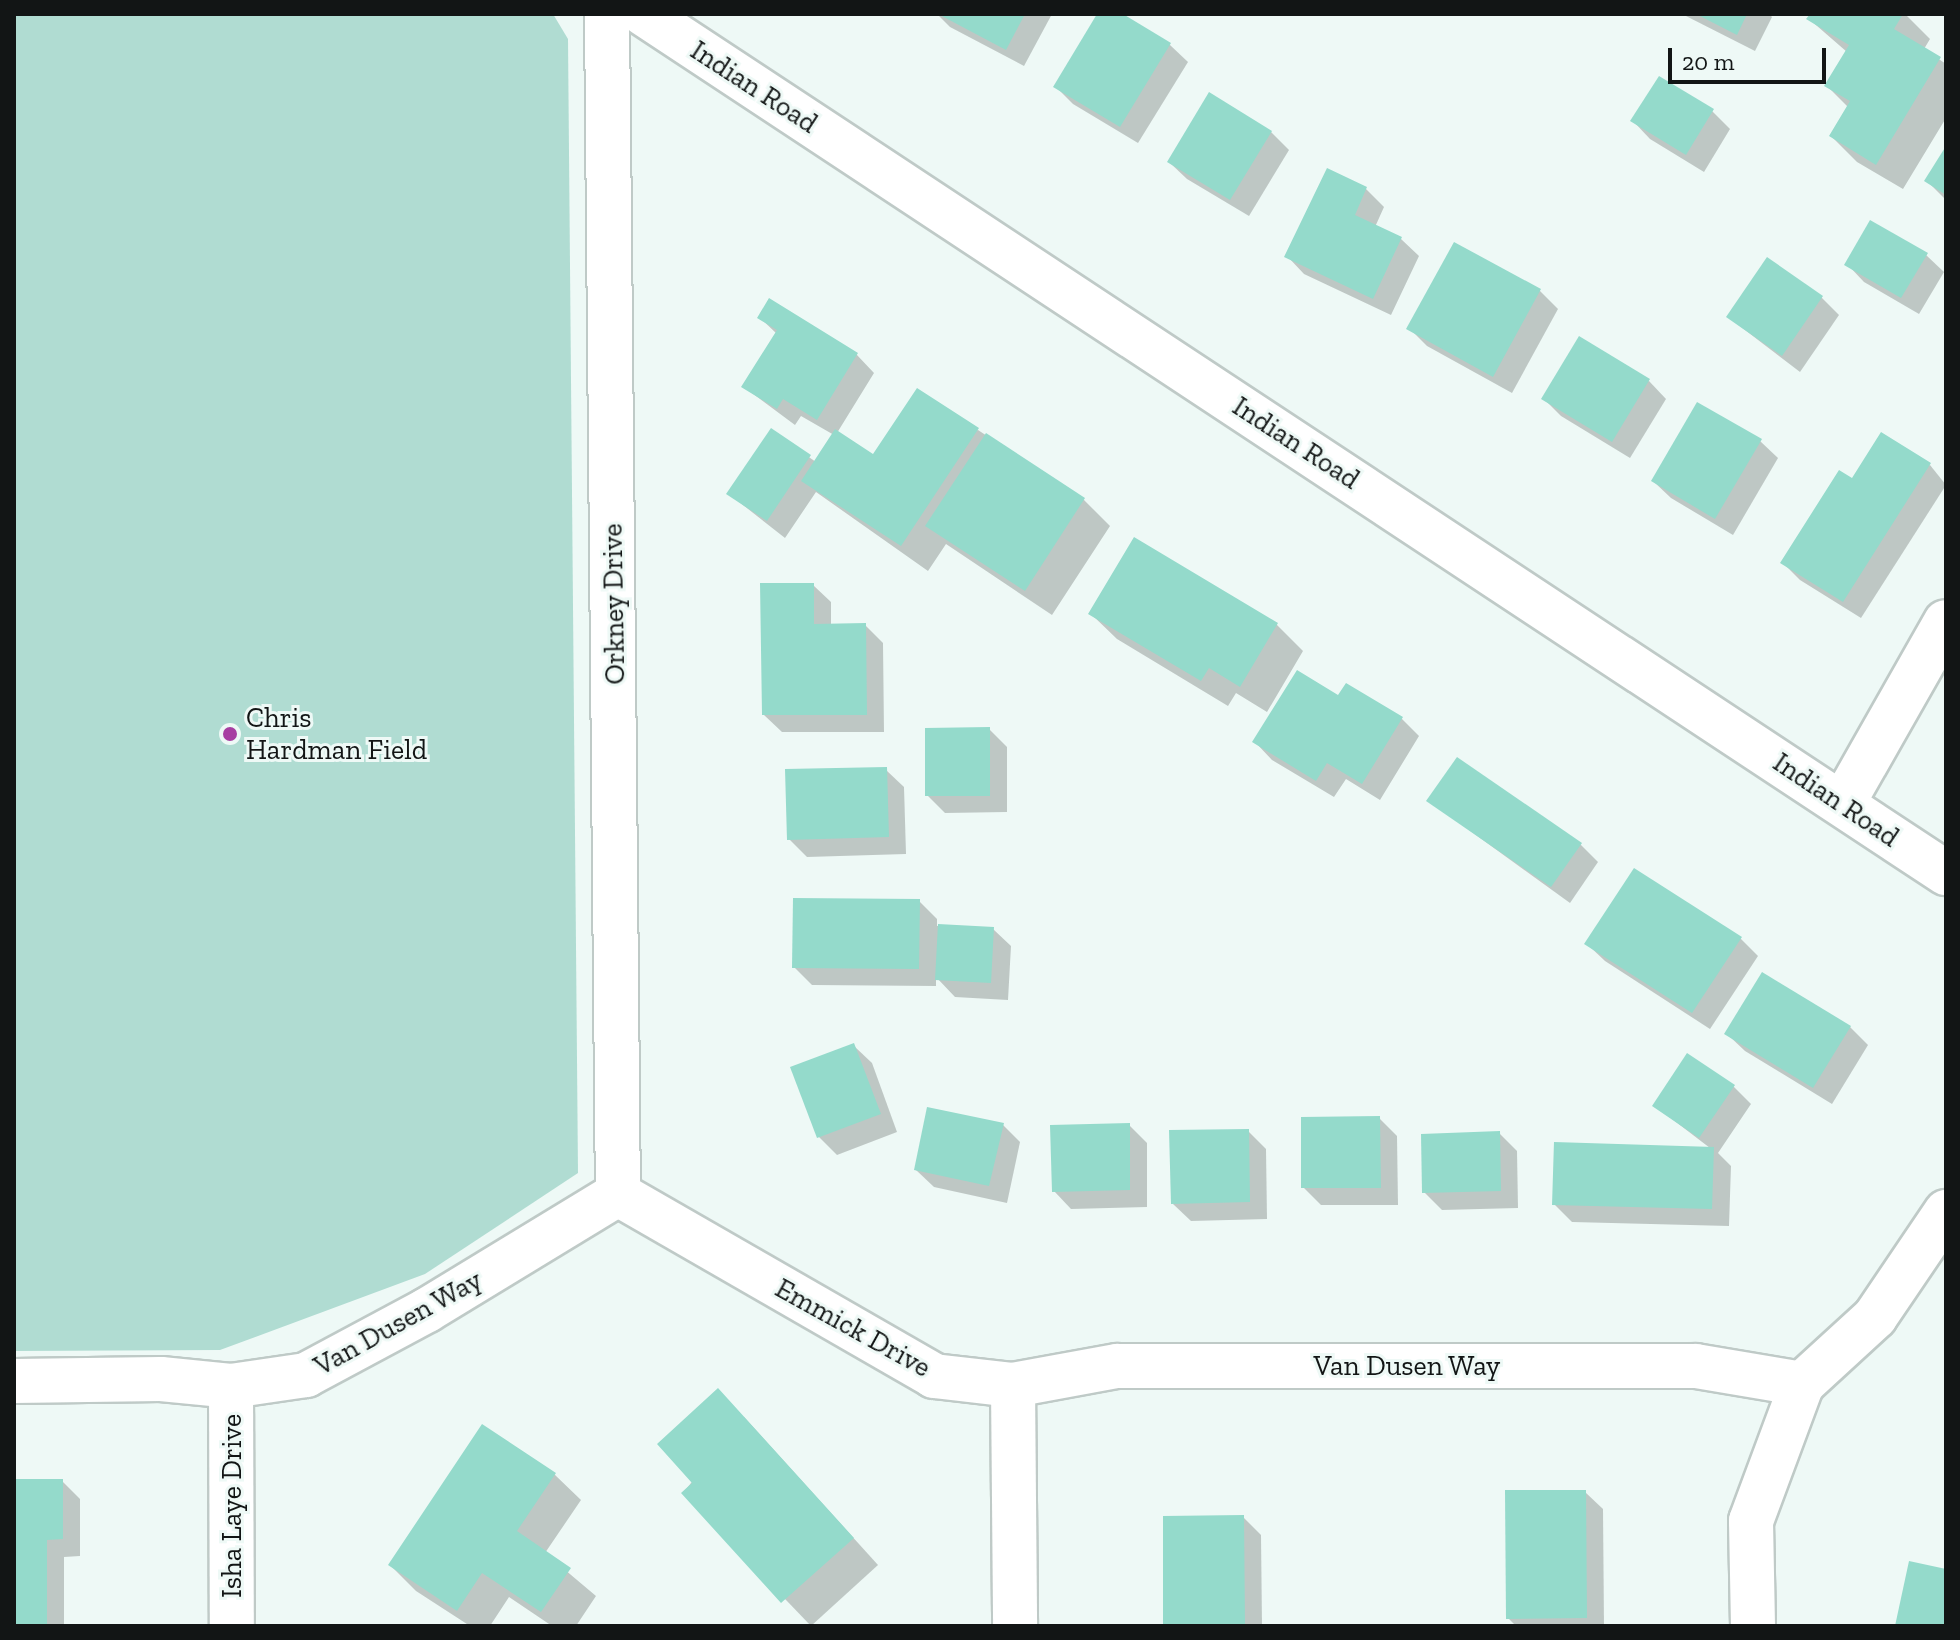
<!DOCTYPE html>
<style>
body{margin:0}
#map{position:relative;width:1960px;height:1640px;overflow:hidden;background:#eef9f6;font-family:"Zilla Slab",serif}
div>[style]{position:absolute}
.green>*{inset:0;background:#b0dcd2}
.shadow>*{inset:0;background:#0003}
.building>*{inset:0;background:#94dacb}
.roads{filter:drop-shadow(2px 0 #bfcac7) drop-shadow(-2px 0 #bfcac7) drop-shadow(0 2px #bfcac7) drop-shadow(0 -2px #bfcac7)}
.minor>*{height:44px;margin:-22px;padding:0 22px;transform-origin:22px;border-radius:22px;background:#fff}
.dots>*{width:22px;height:22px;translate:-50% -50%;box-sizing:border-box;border:4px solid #eef9f6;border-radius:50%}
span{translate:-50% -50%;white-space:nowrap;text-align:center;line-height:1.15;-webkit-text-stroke:6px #eef9f6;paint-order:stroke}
.street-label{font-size:28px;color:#121515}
.poi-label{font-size:28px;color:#121515}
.left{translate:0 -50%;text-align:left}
.frame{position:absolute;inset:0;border:16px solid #121515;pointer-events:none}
.scale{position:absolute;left:1668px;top:48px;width:158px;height:36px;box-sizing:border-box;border:4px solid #121515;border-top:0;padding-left:10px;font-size:24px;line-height:28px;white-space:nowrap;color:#121515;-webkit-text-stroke:6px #eef9f6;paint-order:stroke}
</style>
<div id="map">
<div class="green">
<i style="clip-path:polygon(14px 14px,553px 14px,568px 39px,578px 1173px,425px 1274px,220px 1350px,14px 1351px)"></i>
</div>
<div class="shadow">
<i style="clip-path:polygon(937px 14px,1052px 14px,1024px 66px,950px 27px)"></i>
<i style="clip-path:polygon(1099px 14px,1119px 14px,1170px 45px,1188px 62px,1138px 143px,1073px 104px,1055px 86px)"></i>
<i style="clip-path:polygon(1682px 14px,1769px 14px,1772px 17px,1755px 51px)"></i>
<i style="clip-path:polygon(1812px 14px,1905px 14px,1930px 39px,1924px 49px,1946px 64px,1946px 118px,1903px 189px,1857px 162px,1831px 136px,1848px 107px,1827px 86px,1847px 52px,1809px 19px)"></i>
<i style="clip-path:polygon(1712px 111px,1730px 129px,1704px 172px,1650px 139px,1633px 121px)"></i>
<i style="clip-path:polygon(1271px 132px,1289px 150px,1249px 216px,1187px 179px,1169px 162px)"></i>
<i style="clip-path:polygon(1946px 150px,1946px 200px,1927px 181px)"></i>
<i style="clip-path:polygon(1327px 171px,1366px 189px,1384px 207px,1375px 227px,1401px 239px,1419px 256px,1391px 315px,1304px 274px,1287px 256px)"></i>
<i style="clip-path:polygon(1455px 245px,1540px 291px,1558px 309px,1512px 393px,1427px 346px,1409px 328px)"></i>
<i style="clip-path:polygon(1926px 255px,1944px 272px,1919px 314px,1864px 282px,1847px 264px)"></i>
<i style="clip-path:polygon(1821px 297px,1839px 315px,1800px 372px,1728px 317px)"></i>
<i style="clip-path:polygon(759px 317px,857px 355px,874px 373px,837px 433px,874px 457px,978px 430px,1084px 500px,1110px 526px,1052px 615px,946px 544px,928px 571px,816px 492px,785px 538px,729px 494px,771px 431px,816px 462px,834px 435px,801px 416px,795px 425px,744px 387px,777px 334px)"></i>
<i style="clip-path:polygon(1649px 381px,1666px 399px,1630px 458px,1561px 416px,1543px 398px)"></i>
<i style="clip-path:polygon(1760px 441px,1778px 458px,1733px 535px,1671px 498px,1653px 481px)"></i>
<i style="clip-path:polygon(1930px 465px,1946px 485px,1861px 618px,1800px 580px,1782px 562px,1853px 481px)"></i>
<i style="clip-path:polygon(813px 585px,831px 602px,831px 625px,865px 625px,883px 643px,884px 732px,782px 732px,764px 715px)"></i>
<i style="clip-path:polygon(1090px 613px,1277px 625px,1303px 651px,1267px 712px,1236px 693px,1228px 706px,1117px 639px)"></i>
<i style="clip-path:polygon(1339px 698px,1402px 719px,1419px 736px,1380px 800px,1346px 779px,1334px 797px,1272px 760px,1255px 742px)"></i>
<i style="clip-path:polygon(989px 729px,1007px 747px,1007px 812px,945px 813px,927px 795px)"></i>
<i style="clip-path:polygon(886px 770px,904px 787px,906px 854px,807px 857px,789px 839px)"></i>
<i style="clip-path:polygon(1429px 801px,1580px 844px,1598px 862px,1570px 903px)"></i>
<i style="clip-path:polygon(919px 901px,937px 919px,937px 926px,993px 929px,1011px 946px,1008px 1000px,955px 997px,936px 977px,936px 986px,812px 985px,794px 967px)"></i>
<i style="clip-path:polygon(1741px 939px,1758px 956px,1710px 1029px,1605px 961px,1587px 944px)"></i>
<i style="clip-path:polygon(1850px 1027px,1868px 1045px,1832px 1104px,1745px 1051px,1727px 1034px)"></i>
<i style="clip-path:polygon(854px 1046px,872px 1063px,897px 1132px,837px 1155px,819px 1137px)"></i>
<i style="clip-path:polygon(1733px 1086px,1751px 1104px,1718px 1153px,1731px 1166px,1729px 1226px,1572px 1222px,1554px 1204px,1710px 1148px,1655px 1106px)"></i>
<i style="clip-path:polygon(1379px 1118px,1397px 1136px,1398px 1205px,1321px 1205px,1304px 1188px)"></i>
<i style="clip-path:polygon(1003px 1125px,1020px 1142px,1007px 1203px,934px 1187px,916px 1170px)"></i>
<i style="clip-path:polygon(1129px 1125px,1147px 1143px,1147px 1207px,1071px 1209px,1054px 1191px)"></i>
<i style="clip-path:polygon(1248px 1131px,1266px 1149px,1267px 1219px,1191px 1221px,1173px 1204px)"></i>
<i style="clip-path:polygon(1499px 1133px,1517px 1151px,1518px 1208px,1442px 1210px,1424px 1192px)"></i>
<i style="clip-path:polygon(744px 1417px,878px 1565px,811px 1626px,683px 1493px)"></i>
<i style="clip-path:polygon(554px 1474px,581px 1500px,545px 1553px,596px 1596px,576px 1626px,552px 1626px,509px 1597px,490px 1626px,470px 1626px,416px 1591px,390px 1565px)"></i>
<i style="clip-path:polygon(14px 1481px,62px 1481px,80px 1499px,80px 1556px,64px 1557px,64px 1626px,14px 1626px)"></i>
<i style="clip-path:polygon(1585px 1492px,1603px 1509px,1604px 1626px,1516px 1626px,1508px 1618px)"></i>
<i style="clip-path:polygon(1243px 1517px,1261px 1535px,1262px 1626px,1165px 1626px)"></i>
</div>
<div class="building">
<i style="clip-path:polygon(938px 14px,1025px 14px,1006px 50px)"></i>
<i style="clip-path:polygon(1097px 14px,1123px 14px,1171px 43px,1120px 127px,1053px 87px)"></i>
<i style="clip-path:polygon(1696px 14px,1747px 14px,1737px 35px)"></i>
<i style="clip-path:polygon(1810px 14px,1903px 14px,1894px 29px,1941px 57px,1876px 165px,1829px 136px,1850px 101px,1824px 86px,1849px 45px,1806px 19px)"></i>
<i style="clip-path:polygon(1659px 76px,1714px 109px,1686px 155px,1630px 121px)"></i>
<i style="clip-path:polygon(1209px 92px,1272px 131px,1230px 200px,1167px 162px)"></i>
<i style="clip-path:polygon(1946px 146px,1946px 195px,1924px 181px)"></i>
<i style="clip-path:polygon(1327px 168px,1367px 187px,1355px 215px,1402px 237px,1373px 299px,1284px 257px)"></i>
<i style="clip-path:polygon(1870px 220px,1928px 253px,1901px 298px,1844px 265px)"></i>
<i style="clip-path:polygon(1454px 242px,1541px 289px,1493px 377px,1406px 329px)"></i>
<i style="clip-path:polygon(1767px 257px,1823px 296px,1782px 356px,1726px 317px)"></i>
<i style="clip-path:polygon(769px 298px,858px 353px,817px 420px,783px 399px,777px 409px,741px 387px,777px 330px,757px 318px)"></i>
<i style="clip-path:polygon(1579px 336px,1650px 379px,1612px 442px,1541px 399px)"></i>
<i style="clip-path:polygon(917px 388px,979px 428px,901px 546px,801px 481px,835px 429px,873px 454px)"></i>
<i style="clip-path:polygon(1697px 402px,1762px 439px,1715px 519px,1651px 481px)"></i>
<i style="clip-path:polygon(771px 428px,811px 455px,767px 521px,726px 494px)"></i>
<i style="clip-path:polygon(1881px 432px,1931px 463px,1843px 602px,1780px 563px,1839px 470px,1852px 478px)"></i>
<i style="clip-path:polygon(986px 433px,1085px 498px,1025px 591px,925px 526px)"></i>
<i style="clip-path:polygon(1134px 537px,1278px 623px,1240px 687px,1209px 668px,1201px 681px,1088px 614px)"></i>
<i style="clip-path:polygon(760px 583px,814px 583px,814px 624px,866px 623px,867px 715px,762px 715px)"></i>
<i style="clip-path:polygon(1297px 670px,1338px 695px,1346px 683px,1403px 717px,1362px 784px,1327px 763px,1316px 781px,1252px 742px)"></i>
<i style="clip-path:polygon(990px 727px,990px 796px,925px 796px,925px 728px)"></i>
<i style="clip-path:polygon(1457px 757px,1582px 843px,1551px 887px,1426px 801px)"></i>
<i style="clip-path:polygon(887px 767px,889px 837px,787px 840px,785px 769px)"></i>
<i style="clip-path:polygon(1634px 868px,1742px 937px,1692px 1013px,1584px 944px)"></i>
<i style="clip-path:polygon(793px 898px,920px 899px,919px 969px,792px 968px)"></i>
<i style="clip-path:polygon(938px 924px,994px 927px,991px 983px,935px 980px)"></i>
<i style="clip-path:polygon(1762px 972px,1851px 1026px,1813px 1088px,1724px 1034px)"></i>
<i style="clip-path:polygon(854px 1043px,881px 1114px,817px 1138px,790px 1067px)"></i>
<i style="clip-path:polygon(1687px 1053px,1735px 1085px,1699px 1138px,1652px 1106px)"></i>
<i style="clip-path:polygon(927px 1107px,1004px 1123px,989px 1186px,914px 1170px)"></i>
<i style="clip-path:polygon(1380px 1116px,1381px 1188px,1301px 1188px,1301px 1117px)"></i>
<i style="clip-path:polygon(1130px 1123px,1130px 1190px,1052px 1192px,1050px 1125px)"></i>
<i style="clip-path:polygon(1249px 1129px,1250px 1202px,1171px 1204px,1169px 1130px)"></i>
<i style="clip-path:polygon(1500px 1131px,1501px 1191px,1422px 1193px,1421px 1134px)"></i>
<i style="clip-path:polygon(1554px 1142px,1714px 1147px,1712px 1209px,1552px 1205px)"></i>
<i style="clip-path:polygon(718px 1388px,854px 1538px,781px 1603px,681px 1493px,692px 1483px,657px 1444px)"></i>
<i style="clip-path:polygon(482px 1424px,556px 1473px,517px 1531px,571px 1568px,541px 1612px,482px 1573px,457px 1611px,388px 1565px)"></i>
<i style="clip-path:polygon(14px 1479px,63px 1479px,63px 1539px,47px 1540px,47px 1626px,14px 1626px)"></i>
<i style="clip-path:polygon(1505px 1490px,1586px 1490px,1587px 1618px,1506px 1619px)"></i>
<i style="clip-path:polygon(1244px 1515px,1245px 1626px,1163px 1626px,1163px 1516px)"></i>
<i style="clip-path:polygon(1909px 1561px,1946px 1569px,1946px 1626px,1895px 1626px)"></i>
</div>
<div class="roads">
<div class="minor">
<i style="left:607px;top:14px;width:1180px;rotate:89.47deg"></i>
<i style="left:644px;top:14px;width:1560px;rotate:33.42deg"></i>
<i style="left:1843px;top:803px;width:208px;rotate:-60.4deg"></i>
<i style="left:618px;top:1194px;width:365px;rotate:29.9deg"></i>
<i style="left:934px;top:1376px;width:80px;rotate:6.5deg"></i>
<i style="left:1013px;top:1385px;width:106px;rotate:-10.4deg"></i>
<i style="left:1117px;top:1366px;width:579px"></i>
<i style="left:1696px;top:1366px;width:108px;rotate:9.6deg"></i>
<i style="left:14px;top:1381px;width:147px;rotate:-0.8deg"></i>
<i style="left:161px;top:1379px;width:70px;rotate:5.7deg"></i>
<i style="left:231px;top:1386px;width:76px;rotate:-8.3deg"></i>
<i style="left:306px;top:1375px;width:137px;rotate:-28.2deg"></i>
<i style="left:427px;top:1310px;width:223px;rotate:-31.3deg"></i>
<i style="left:1013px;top:1385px;width:241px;rotate:89.5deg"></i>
<i style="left:231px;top:1386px;width:240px;rotate:89.8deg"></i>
<i style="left:1753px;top:1626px;width:105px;rotate:-91.1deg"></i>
<i style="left:1751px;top:1521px;width:146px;rotate:-69.6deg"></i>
<i style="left:1802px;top:1384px;width:99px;rotate:-42.5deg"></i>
<i style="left:1875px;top:1317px;width:127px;rotate:-55.9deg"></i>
</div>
</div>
<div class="dots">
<i style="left:230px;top:734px;background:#a73fa2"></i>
</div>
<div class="street-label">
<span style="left:754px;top:87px;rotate:33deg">Indian Road</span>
<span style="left:1296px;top:443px;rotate:33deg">Indian Road</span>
<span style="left:614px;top:604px;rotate:-91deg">Orkney Drive</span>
<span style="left:1836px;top:800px;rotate:34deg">Indian Road</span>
<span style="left:398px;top:1323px;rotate:-29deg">Van Dusen Way</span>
<span style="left:853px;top:1328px;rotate:29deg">Emmick Drive</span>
<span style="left:1407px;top:1366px">Van Dusen Way</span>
<span style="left:232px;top:1506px;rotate:-90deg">Isha Laye Drive</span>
</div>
<div class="poi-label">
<span class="left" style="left:246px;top:734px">Chris<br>Hardman Field</span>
</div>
<div class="frame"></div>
<div class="scale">20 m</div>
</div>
